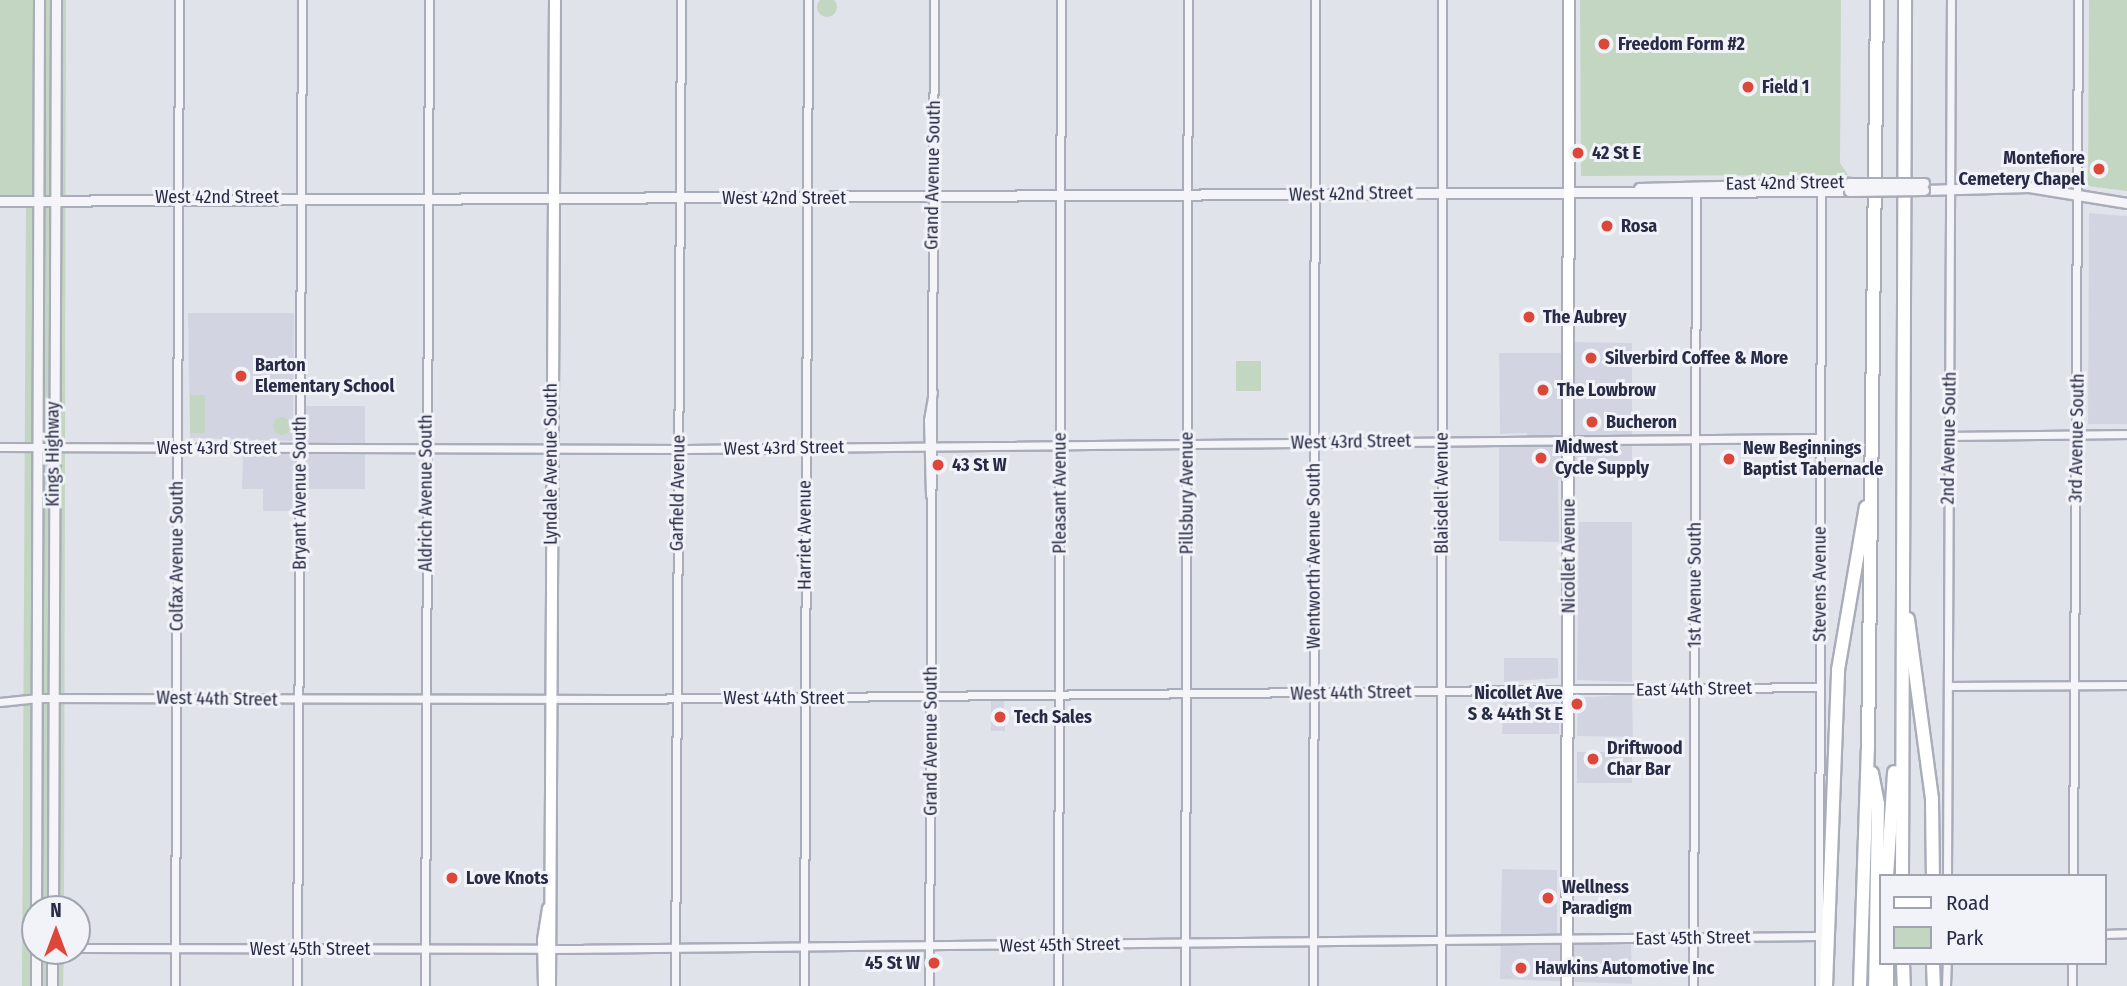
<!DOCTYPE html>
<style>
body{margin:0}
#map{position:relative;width:2127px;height:986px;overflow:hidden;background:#e1e3eb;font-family:"Fira Sans Condensed",sans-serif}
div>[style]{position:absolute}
.built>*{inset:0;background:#d2d5e1}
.green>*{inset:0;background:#c2d6c1}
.round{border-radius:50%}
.roads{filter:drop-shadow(2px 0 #a9acb9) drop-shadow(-2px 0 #a9acb9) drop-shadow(0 2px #a9acb9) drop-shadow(0 -2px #a9acb9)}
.minor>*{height:7px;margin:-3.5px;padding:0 3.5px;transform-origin:3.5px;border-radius:3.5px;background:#f5f5f9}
.tertiary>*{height:9px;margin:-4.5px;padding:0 4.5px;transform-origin:4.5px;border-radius:4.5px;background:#f5f5f9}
.secondary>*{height:10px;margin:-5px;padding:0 5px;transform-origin:5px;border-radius:5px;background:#fff}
.motorway>*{height:12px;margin:-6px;padding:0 6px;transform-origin:6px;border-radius:6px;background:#fff}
.bridges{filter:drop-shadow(2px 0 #a9acb9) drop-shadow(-2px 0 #a9acb9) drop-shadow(0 2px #a9acb9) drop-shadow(0 -2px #a9acb9)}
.tertiary-bridge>*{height:9px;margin:-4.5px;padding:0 4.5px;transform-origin:4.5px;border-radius:4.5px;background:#f5f5f9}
.dots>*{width:19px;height:19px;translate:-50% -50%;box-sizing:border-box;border:4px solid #f1f3f8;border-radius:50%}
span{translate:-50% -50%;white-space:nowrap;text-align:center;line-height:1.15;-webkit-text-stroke:6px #f1f3f8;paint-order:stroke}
.poi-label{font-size:18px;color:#272b45;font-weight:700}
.left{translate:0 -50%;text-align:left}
.right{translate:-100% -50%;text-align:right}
.street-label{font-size:18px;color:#272b45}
.legend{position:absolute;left:1879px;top:874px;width:228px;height:91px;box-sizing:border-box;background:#f1f3f8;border:2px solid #a0a3b0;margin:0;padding:9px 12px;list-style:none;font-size:21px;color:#272b45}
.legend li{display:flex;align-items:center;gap:14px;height:35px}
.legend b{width:35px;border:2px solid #a0a3b0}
.north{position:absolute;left:21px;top:895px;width:70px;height:70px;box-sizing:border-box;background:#f1f3f8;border:2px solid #a0a3b0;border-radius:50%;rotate:0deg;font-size:19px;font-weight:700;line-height:28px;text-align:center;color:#272b45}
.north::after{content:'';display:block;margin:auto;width:24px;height:32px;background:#dd473a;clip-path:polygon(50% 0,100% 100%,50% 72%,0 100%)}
</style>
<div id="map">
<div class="built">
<i style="clip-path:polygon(2089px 213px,2127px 216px,2127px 424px,2088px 424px)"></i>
<i style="clip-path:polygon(188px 313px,294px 313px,293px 441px,190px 438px)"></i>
<i style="clip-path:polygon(1575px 342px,1632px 343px,1632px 472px,1580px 472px,1558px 480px,1559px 542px,1499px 541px,1499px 446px,1527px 446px,1527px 433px,1500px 434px,1499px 353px,1575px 353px)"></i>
<i style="clip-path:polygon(304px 406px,365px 406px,365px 489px,294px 489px,294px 511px,263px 511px,263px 489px,242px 489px,243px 453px,302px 451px)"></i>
<i style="clip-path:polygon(1579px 522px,1632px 522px,1632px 682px,1577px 680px)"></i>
<i style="clip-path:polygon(1504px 658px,1558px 658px,1558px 678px,1504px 682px)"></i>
<i style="clip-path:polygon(1632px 694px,1633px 737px,1577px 736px,1578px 698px)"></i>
<i style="clip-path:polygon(1552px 696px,1559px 703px,1559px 734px,1502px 734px,1503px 698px)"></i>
<i style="clip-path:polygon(991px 701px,1004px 701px,1005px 731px,991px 731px)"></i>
<i style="clip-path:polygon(1577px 752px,1632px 752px,1632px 783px,1577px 783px)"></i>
<i style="clip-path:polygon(1502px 869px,1557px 870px,1557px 944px,1631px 944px,1632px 984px,1500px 979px)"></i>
</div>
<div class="green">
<i class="round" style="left:817px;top:-3px;width:20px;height:20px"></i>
<i style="clip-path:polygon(0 0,66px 0,64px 909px,35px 909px,35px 951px,64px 951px,63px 986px,22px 986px,26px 200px,30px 196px,0 196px)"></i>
<i style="clip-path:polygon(1580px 0,1841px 0,1840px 163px,1848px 175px,1581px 176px)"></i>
<i style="clip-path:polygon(2089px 0,2127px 0,2127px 191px,2088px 186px)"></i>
<i style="clip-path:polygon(1236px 361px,1261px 361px,1261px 391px,1236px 391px)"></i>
<i style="clip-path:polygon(190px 395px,205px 395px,205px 433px,190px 433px)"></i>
<i class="round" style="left:273px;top:417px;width:18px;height:18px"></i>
</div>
<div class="roads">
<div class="minor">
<i style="left:1949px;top:436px;width:178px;rotate:-0.6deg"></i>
<i style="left:0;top:447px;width:685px;rotate:0.17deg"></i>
<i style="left:685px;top:449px;width:1135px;rotate:-0.56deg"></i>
<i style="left:930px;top:495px;width:75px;rotate:-91.5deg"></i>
<i style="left:928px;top:420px;width:28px;rotate:-80deg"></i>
<i style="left:1948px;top:686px;width:179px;rotate:-0.3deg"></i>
<i style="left:0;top:702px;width:36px;rotate:-6deg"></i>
<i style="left:36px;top:698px;width:581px;rotate:0.1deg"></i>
<i style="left:617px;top:699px;width:1203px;rotate:-0.57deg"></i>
<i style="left:1947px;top:876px;width:876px;rotate:-89.74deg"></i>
<i style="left:2073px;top:876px;width:876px;rotate:-89.67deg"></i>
<i style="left:2104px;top:934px;width:23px;rotate:-2deg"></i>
<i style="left:77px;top:948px;width:466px;rotate:0.1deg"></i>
<i style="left:552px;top:949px;width:1267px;rotate:-0.59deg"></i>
<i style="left:175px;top:986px;width:986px;rotate:-89.77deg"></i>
<i style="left:297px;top:986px;width:986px;rotate:-89.71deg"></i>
<i style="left:425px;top:986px;width:986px;rotate:-89.77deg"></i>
<i style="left:675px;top:986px;width:986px;rotate:-89.65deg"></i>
<i style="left:804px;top:986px;width:986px;rotate:-89.77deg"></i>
<i style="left:929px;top:986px;width:986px;rotate:-89.71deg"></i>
<i style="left:1058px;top:986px;width:986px;rotate:-89.83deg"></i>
<i style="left:1185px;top:986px;width:986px;rotate:-89.83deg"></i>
<i style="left:1313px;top:986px;width:986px;rotate:-89.88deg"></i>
<i style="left:1441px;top:986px;width:986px;rotate:-89.94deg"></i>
<i style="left:1693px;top:986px;width:798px;rotate:-89.78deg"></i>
<i style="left:1819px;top:986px;width:799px;rotate:-89.86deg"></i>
<i style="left:1946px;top:986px;width:23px;rotate:-88deg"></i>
<i style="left:2072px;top:986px;width:23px;rotate:-90deg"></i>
</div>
<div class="tertiary">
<i style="left:1639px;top:188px;width:210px;rotate:-1.4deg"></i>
<i style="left:1924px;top:190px;width:105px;rotate:-1.6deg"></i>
<i style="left:2029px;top:187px;width:99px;rotate:9.3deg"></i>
<i style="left:0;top:201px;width:1849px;rotate:-0.31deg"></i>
<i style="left:36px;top:909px;width:909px;rotate:-89.81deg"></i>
<i style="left:53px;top:909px;width:909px;rotate:-89.81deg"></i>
<i style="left:36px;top:986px;width:35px;rotate:-90deg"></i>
<i style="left:52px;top:986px;width:35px;rotate:-90deg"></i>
</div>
<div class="secondary">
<i style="left:544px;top:986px;width:46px;rotate:-91.2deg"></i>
<i style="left:543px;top:940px;width:32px;rotate:-81deg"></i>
<i style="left:550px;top:986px;width:986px;rotate:-89.71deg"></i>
<i style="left:1567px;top:986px;width:986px;rotate:-89.88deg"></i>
</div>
<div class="motorway">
<i style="left:1908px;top:619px;width:182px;rotate:82.4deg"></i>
<i style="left:1932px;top:799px;width:77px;rotate:89.3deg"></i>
<i style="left:1872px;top:773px;width:32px;rotate:79deg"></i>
<i style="left:1878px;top:804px;width:182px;rotate:90.9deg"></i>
<i style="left:1887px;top:876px;width:104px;rotate:-86.1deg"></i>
<i style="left:1902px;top:876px;width:876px;rotate:-89.8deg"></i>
<i style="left:1887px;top:963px;width:23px;rotate:90deg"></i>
<i style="left:1903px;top:963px;width:23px;rotate:88deg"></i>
<i style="left:1933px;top:963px;width:23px;rotate:88deg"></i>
<i style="left:1826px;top:986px;width:316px;rotate:-87.8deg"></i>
<i style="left:1838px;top:670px;width:165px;rotate:-80.3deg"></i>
<i style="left:1860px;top:986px;width:237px;rotate:-88.1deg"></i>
<i style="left:1868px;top:749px;width:749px;rotate:-89.31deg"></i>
</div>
</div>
<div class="bridges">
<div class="tertiary-bridge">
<i style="left:1849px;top:183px;width:75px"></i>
<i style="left:1849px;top:191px;width:75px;rotate:-0.8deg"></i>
</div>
</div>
<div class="dots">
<i style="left:1604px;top:44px;background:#dd473a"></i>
<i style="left:1748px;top:87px;background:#dd473a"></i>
<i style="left:1578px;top:153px;background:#dd473a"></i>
<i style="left:2099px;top:169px;background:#dd473a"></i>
<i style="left:1607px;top:226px;background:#dd473a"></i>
<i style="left:1529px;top:317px;background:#dd473a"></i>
<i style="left:1591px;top:358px;background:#dd473a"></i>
<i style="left:241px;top:376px;background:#dd473a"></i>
<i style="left:1543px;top:390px;background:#dd473a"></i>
<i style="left:1592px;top:422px;background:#dd473a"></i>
<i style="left:1541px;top:458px;background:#dd473a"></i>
<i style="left:1729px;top:459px;background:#dd473a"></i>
<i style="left:938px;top:465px;background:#dd473a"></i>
<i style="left:1577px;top:704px;background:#dd473a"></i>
<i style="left:1000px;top:717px;background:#dd473a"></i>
<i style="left:1593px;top:759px;background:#dd473a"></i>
<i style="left:452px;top:878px;background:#dd473a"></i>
<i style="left:1548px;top:898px;background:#dd473a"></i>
<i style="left:934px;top:963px;background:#dd473a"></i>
<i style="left:1521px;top:968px;background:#dd473a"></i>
</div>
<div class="poi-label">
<span class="left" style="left:1618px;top:44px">Freedom Form #2</span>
<span class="left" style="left:1762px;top:87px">Field 1</span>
<span class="left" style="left:1592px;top:153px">42 St E</span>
<span class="right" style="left:2085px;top:169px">Montefiore<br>Cemetery Chapel</span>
<span class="left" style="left:1621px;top:226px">Rosa</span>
<span class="left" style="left:1543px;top:317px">The Aubrey</span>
<span class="left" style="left:1605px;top:358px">Silverbird Coffee &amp; More</span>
<span class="left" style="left:255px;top:376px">Barton<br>Elementary School</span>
<span class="left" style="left:1557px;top:390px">The Lowbrow</span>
<span class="left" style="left:1606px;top:422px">Bucheron</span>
<span class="left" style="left:1555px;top:458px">Midwest<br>Cycle Supply</span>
<span class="left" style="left:1743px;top:459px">New Beginnings<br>Baptist Tabernacle</span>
<span class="left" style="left:952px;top:465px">43 St W</span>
<span class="right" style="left:1563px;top:704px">Nicollet Ave<br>S &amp; 44th St E</span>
<span class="left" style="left:1014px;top:717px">Tech Sales</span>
<span class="left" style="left:1607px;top:759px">Driftwood<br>Char Bar</span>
<span class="left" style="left:466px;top:878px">Love Knots</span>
<span class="left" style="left:1562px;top:898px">Wellness<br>Paradigm</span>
<span class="right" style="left:920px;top:963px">45 St W</span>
<span class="left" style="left:1535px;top:968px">Hawkins Automotive Inc</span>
</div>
<div class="street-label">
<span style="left:933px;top:175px;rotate:-89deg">Grand Avenue South</span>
<span style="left:1785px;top:183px;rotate:-1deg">East 42nd Street</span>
<span style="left:1351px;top:194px;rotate:-1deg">West 42nd Street</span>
<span style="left:217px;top:197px">West 42nd Street</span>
<span style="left:784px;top:198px">West 42nd Street</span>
<span style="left:1949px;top:438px;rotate:-89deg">2nd Avenue South</span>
<span style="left:2077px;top:438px;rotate:-89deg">3rd Avenue South</span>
<span style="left:1351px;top:442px;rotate:-1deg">West 43rd Street</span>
<span style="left:217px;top:448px">West 43rd Street</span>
<span style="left:784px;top:448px;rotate:-1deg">West 43rd Street</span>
<span style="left:53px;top:454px;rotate:-90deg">Kings Highway</span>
<span style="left:551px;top:464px;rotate:-90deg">Lyndale Avenue South</span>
<span style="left:300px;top:493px;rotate:-90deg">Bryant Avenue South</span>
<span style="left:426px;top:493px;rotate:-90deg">Aldrich Avenue South</span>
<span style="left:678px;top:493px;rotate:-89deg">Garfield Avenue</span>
<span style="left:1060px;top:493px;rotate:-90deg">Pleasant Avenue</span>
<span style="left:1187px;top:493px;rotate:-90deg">Pillsbury Avenue</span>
<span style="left:1442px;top:493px;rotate:-90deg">Blaisdell Avenue</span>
<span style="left:805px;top:535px;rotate:-90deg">Harriet Avenue</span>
<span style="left:177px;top:556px;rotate:-90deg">Colfax Avenue South</span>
<span style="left:1314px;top:556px;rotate:-90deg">Wentworth Avenue South</span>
<span style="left:1569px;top:556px;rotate:-90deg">Nicollet Avenue</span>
<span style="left:1820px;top:584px;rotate:-90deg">Stevens Avenue</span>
<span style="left:1695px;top:585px;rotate:-90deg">1st Avenue South</span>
<span style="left:1694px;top:689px;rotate:-1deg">East 44th Street</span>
<span style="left:1351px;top:693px;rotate:-1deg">West 44th Street</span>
<span style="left:784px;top:698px">West 44th Street</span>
<span style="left:217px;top:699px;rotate:1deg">West 44th Street</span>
<span style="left:931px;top:741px;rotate:-90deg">Grand Avenue South</span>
<span style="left:1693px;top:938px;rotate:-1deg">East 45th Street</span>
<span style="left:1060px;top:945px;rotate:-1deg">West 45th Street</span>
<span style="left:310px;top:949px">West 45th Street</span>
</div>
<ul class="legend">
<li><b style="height:9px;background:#fff"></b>Road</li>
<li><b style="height:19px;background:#c2d6c1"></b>Park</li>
</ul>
<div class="north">N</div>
</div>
